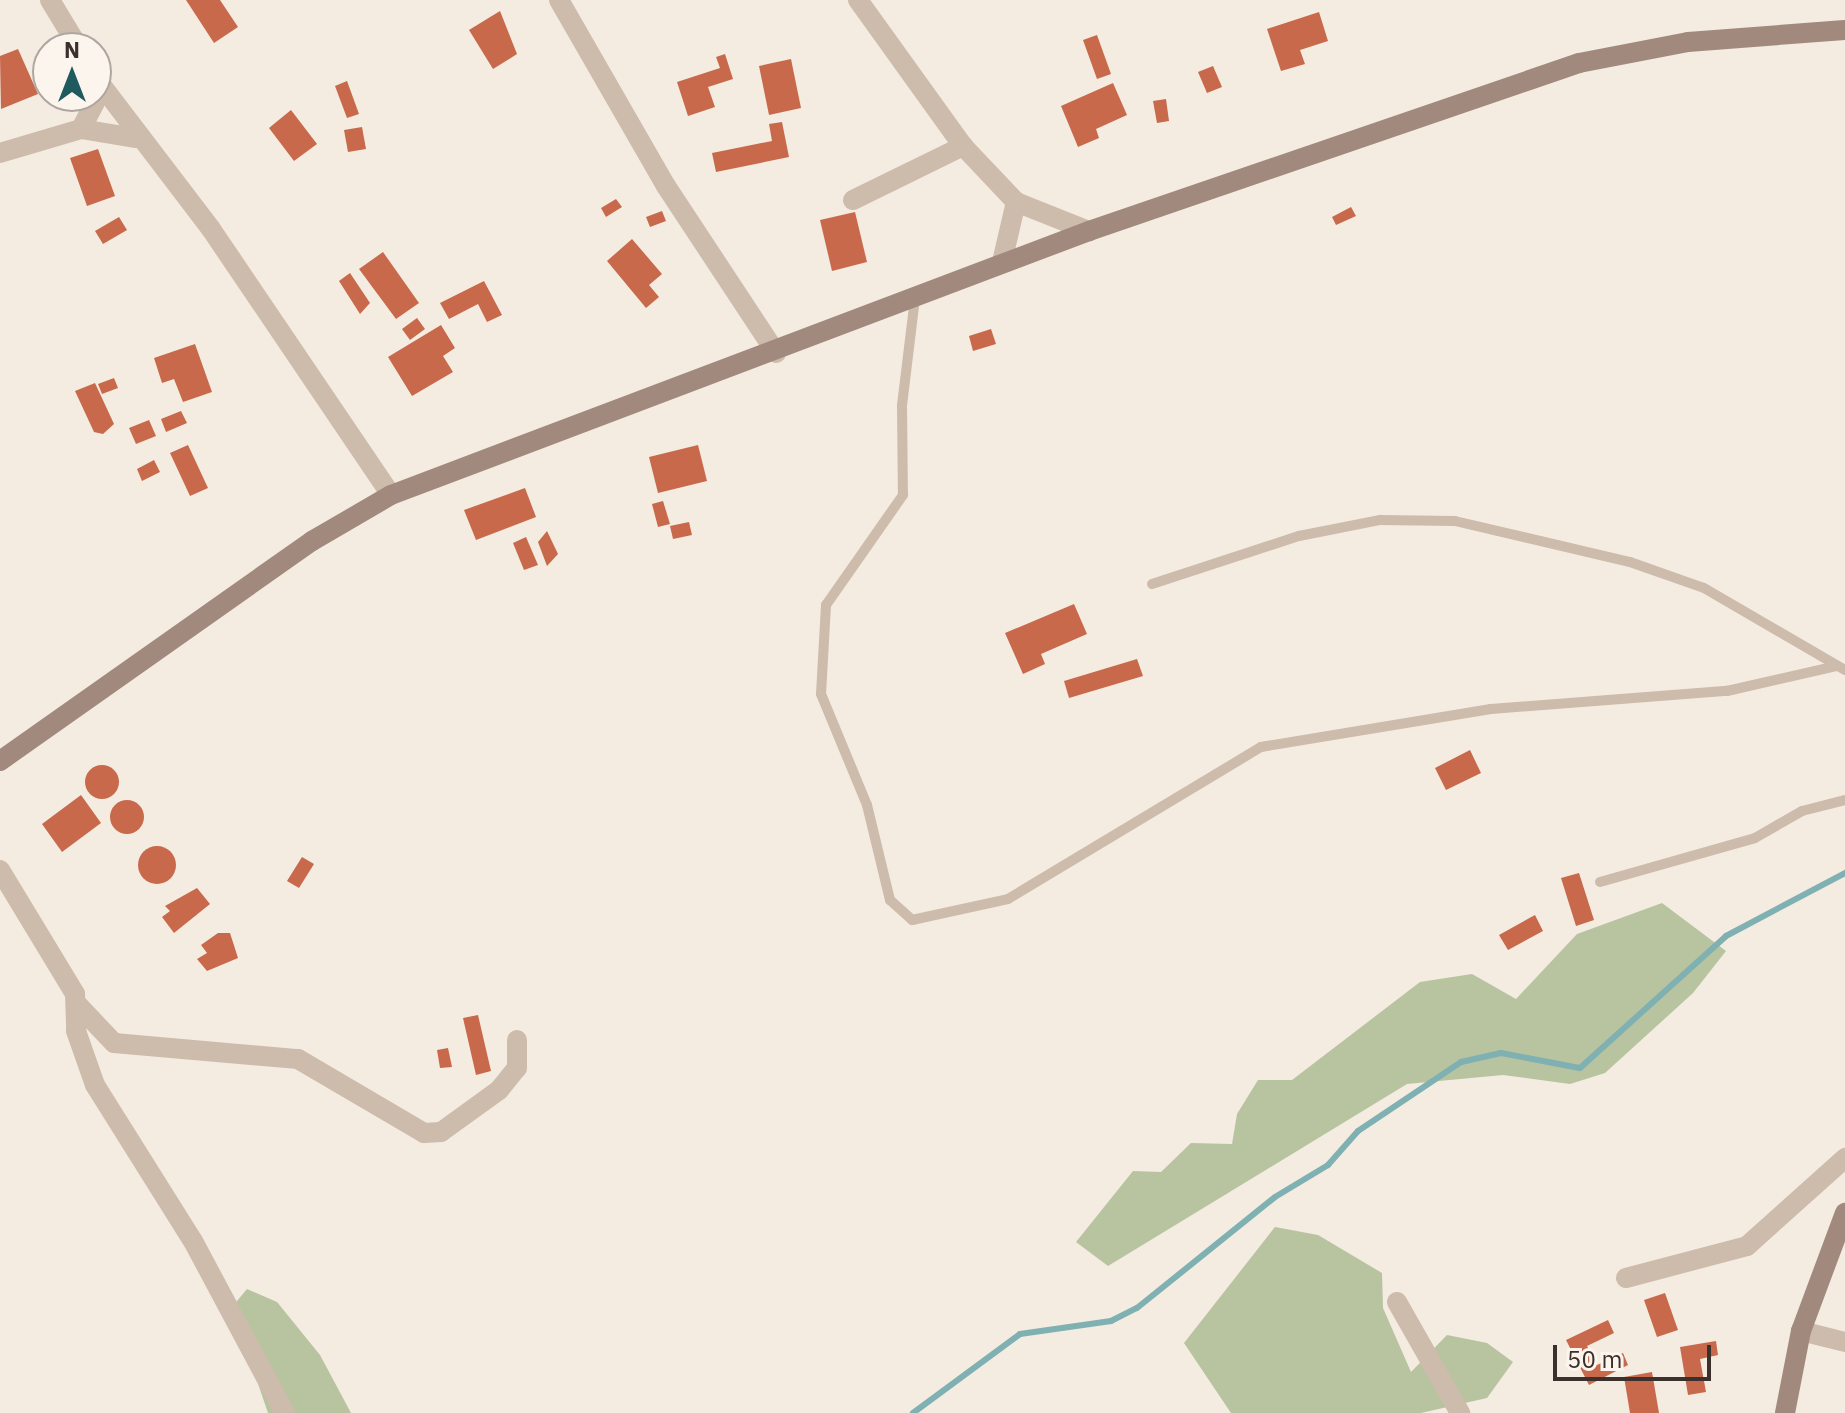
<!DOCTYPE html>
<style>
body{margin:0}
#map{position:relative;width:1845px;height:1413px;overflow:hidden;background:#f4ebe1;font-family:"IBM Plex Sans",sans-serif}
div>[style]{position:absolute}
.green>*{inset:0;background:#b8c4a0}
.stream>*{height:6px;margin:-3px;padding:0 3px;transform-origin:3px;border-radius:3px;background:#7fb0b2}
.building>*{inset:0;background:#c8694b}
.round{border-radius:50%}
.lane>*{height:10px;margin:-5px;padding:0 5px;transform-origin:5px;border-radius:5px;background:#cdbbac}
.street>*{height:20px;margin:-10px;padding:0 10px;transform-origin:10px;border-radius:10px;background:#cdbbac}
.secondary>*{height:20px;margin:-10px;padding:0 10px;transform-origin:10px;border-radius:10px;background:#a18a7d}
span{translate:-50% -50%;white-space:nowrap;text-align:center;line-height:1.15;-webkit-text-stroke:6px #fbf5ee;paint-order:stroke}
.north{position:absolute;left:32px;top:32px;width:80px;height:80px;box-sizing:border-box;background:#fbf5ee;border:2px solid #aea6a0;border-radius:50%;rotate:0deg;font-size:22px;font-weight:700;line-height:32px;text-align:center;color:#3b302b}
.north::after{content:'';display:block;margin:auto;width:28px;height:36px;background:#1f5a5e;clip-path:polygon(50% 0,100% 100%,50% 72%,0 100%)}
.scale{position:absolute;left:1553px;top:1345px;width:158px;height:36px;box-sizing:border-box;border:4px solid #3b302b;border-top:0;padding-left:10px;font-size:24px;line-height:28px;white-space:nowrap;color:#3b302b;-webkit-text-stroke:6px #fbf5ee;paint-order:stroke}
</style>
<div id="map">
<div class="green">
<i style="clip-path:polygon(1662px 903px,1726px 951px,1693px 993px,1605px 1073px,1570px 1084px,1503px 1075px,1407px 1084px,1108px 1266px,1076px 1242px,1133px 1171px,1161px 1172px,1191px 1143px,1232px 1144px,1237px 1114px,1258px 1080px,1292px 1080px,1420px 982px,1472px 974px,1516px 999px,1577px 934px)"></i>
<i style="clip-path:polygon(1275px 1227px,1318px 1235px,1382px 1273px,1383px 1308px,1411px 1372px,1447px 1335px,1487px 1343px,1513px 1362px,1487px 1398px,1421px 1413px,1231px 1413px,1184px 1343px)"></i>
<i style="clip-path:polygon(247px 1289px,277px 1302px,320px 1355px,351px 1413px,268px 1413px,232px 1307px)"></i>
</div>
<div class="stream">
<i style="left:913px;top:1413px;width:133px;rotate:-36.4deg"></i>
<i style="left:1020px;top:1334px;width:92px;rotate:-8.1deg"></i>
<i style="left:1111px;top:1321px;width:29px;rotate:-27deg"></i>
<i style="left:1137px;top:1308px;width:177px;rotate:-38.8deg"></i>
<i style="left:1275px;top:1197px;width:62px;rotate:-31.1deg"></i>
<i style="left:1328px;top:1165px;width:45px;rotate:-48.6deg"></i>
<i style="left:1358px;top:1131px;width:124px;rotate:-33.8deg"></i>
<i style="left:1461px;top:1062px;width:41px;rotate:-12.7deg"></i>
<i style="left:1501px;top:1053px;width:80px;rotate:10.8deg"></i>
<i style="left:1580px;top:1068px;width:197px;rotate:-42.1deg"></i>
<i style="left:1726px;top:936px;width:135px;rotate:-27.9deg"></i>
</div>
<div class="building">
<i style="clip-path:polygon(186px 0,220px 0,238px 27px,214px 43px)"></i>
<i style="clip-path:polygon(500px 11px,517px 54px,493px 69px,469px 30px)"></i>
<i style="clip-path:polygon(1319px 12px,1328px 41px,1300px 50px,1305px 64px,1281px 71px,1267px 29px)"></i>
<i style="clip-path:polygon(1097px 35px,1111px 74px,1097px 79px,1083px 40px)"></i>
<i style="clip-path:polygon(18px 49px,38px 94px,1px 109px,0 56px)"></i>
<i style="clip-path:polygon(725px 54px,733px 79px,708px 87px,715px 107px,688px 116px,677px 82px,720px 68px,716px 57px)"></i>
<i style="clip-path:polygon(791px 59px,801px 108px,769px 115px,759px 66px)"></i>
<i style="clip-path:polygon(1213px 66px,1222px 87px,1207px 93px,1198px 72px)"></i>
<i style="clip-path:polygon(347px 81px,359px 114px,347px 118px,335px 86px)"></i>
<i style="clip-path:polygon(1113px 83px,1127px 115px,1096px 129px,1099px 138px,1078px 147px,1061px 106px)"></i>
<i style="clip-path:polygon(1166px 99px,1169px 121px,1157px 123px,1153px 101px)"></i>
<i style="clip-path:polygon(291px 110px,317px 144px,294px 161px,269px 128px)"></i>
<i style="clip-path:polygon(782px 122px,789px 157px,716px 172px,712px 153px,772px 141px,769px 124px)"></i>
<i style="clip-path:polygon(362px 127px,366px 149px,348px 152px,344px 130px)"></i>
<i style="clip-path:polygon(98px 149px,115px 196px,87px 206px,70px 158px)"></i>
<i style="clip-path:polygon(616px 199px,622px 207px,606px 217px,601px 208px)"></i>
<i style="clip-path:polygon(1351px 207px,1356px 216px,1336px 225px,1332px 217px)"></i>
<i style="clip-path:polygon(662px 211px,666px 221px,650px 227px,646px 217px)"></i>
<i style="clip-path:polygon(855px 212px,867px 262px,832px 271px,820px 220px)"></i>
<i style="clip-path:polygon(119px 217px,127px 230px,103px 244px,95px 231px)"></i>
<i style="clip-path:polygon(632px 239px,662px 274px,649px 285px,659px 297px,646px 308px,607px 261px)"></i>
<i style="clip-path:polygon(383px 252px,419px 303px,396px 319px,359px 269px)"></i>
<i style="clip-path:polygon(350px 273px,370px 303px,360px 314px,339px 281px)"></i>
<i style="clip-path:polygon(484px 281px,502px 315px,487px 322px,478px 304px,449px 319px,440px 303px)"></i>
<i style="clip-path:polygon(417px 318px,425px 329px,410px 340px,402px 329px)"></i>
<i style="clip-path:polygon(441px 325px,455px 348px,443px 356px,453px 372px,412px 396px,388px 357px)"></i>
<i style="clip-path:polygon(991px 329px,996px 344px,973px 351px,969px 336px)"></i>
<i style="clip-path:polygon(195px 344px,212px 392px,183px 402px,174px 379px,162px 383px,154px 358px)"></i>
<i style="clip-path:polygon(114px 378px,118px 388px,102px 394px,98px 384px)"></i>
<i style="clip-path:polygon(95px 383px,114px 424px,103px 434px,94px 432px,75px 391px)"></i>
<i style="clip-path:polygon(181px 411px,187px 423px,166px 432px,161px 419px)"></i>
<i style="clip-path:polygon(149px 420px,156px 436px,136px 444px,129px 428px)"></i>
<i style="clip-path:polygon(188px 445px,208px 488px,190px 496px,170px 453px)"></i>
<i style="clip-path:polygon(698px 445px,707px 481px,658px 493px,649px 457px)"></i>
<i style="clip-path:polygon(154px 460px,160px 472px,142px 481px,137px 469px)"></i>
<i style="clip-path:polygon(525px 488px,536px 517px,476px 540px,464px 510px)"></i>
<i style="clip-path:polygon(663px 501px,670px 524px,658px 527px,652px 504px)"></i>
<i style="clip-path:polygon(689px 522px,692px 535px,673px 539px,670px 526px)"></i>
<i style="clip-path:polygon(547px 531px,558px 554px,547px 566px,538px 542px)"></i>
<i style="clip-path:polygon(526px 537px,538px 565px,524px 570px,513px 543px)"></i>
<i style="clip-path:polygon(1074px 604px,1087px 634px,1041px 654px,1045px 664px,1023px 674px,1005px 633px)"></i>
<i style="clip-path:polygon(1137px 659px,1143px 676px,1069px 698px,1064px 681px)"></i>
<i style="clip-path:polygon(1470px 750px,1481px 773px,1446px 790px,1435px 768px)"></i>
<i class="round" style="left:85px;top:765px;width:34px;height:34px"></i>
<i style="clip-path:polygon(81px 795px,101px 823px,62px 852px,42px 824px)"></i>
<i class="round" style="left:110px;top:800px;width:34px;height:34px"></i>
<i class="round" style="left:138px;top:846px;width:38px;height:38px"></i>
<i style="clip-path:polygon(302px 857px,314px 864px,299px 888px,287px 881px)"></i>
<i style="clip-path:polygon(1579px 873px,1594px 920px,1576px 926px,1561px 878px)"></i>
<i style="clip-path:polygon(197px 888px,210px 904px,174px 933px,162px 917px,170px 911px,165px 906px)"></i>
<i style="clip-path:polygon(1535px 915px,1543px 931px,1508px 950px,1499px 935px)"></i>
<i style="clip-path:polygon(218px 933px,230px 933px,238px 958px,207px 971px,197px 959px,207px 953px,201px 945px)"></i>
<i style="clip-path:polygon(478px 1015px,491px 1071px,476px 1075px,463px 1018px)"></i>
<i style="clip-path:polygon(448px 1048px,452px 1067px,440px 1068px,437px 1050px)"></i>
<i style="clip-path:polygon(1665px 1293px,1678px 1330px,1657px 1337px,1644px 1300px)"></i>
<i style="clip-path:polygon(1608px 1320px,1614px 1333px,1587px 1346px,1597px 1365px,1623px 1353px,1628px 1365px,1589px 1385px,1566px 1340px)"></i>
<i style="clip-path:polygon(1716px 1341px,1718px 1355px,1700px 1359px,1706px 1392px,1688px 1395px,1680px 1347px)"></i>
<i style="clip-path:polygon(1652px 1372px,1659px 1413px,1630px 1413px,1624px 1377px)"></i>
</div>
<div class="lane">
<i style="left:915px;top:298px;width:109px;rotate:96.9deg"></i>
<i style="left:902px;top:406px;width:89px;rotate:89.4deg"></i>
<i style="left:903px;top:495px;width:134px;rotate:125deg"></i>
<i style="left:826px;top:605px;width:89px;rotate:93.2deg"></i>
<i style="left:821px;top:694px;width:120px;rotate:67.5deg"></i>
<i style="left:867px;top:805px;width:98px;rotate:76.4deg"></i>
<i style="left:890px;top:900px;width:30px;rotate:42deg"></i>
<i style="left:912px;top:920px;width:98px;rotate:-12.3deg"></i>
<i style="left:1008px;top:899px;width:295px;rotate:-31deg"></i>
<i style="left:1261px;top:747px;width:233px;rotate:-9.4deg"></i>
<i style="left:1491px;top:709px;width:237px;rotate:-4.4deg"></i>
<i style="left:1727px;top:691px;width:113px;rotate:-12.8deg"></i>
<i style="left:1152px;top:584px;width:155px;rotate:-18.1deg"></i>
<i style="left:1299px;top:536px;width:83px;rotate:-11.2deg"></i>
<i style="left:1380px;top:520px;width:75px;rotate:0.8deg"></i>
<i style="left:1455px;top:521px;width:180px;rotate:13.2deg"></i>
<i style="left:1630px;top:562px;width:78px;rotate:19.4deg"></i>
<i style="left:1704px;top:588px;width:163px;rotate:30.2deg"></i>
<i style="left:1600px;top:882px;width:161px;rotate:-15.8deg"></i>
<i style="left:1755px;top:838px;width:54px;rotate:-29.9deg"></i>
<i style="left:1802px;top:811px;width:44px;rotate:-14.3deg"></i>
</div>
<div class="street">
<i style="left:50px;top:0;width:56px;rotate:58.9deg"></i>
<i style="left:559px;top:0;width:215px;rotate:60.1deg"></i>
<i style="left:666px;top:186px;width:200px;rotate:56.6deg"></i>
<i style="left:858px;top:0;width:180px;rotate:54.3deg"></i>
<i style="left:963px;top:146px;width:77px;rotate:46.6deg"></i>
<i style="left:1016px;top:202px;width:79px;rotate:21.7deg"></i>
<i style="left:96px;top:78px;width:190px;rotate:52.7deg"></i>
<i style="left:211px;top:229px;width:321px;rotate:55.9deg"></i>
<i style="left:81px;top:129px;width:45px;rotate:-62.3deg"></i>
<i style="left:0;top:153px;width:84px;rotate:-16.5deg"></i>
<i style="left:81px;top:129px;width:56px;rotate:9.3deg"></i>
<i style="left:853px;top:200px;width:123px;rotate:-26.1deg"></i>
<i style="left:1002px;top:262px;width:62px;rotate:-76.9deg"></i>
<i style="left:0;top:870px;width:145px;rotate:58.8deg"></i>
<i style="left:75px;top:994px;width:37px;rotate:88deg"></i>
<i style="left:76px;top:1031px;width:57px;rotate:70.6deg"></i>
<i style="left:95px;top:1085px;width:184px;rotate:57.9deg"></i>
<i style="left:193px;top:1241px;width:195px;rotate:61.9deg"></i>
<i style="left:76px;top:1003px;width:55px;rotate:46.5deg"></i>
<i style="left:114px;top:1043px;width:185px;rotate:5deg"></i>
<i style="left:298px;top:1059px;width:146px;rotate:30.4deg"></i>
<i style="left:424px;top:1133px;width:17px;rotate:-3deg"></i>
<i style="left:441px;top:1132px;width:72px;rotate:-35.9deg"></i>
<i style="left:499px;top:1090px;width:28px;rotate:-51deg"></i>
<i style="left:517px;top:1068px;width:28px;rotate:-90deg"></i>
<i style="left:1626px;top:1278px;width:125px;rotate:-14.8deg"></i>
<i style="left:1747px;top:1246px;width:132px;rotate:-41.9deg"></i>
<i style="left:1397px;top:1302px;width:128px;rotate:60.4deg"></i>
<i style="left:1801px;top:1331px;width:45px;rotate:14deg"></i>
</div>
<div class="secondary">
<i style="left:0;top:761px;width:382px;rotate:-35.2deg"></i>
<i style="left:312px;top:541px;width:91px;rotate:-30.2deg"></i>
<i style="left:391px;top:495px;width:746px;rotate:-20.72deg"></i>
<i style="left:1089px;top:231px;width:518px;rotate:-18.92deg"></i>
<i style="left:1579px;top:63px;width:111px;rotate:-10.9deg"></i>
<i style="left:1688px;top:42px;width:157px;rotate:-4.4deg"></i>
<i style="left:1785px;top:1413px;width:84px;rotate:-79deg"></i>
<i style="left:1801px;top:1331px;width:126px;rotate:-69.6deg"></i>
</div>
<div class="north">N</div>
<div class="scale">50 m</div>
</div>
